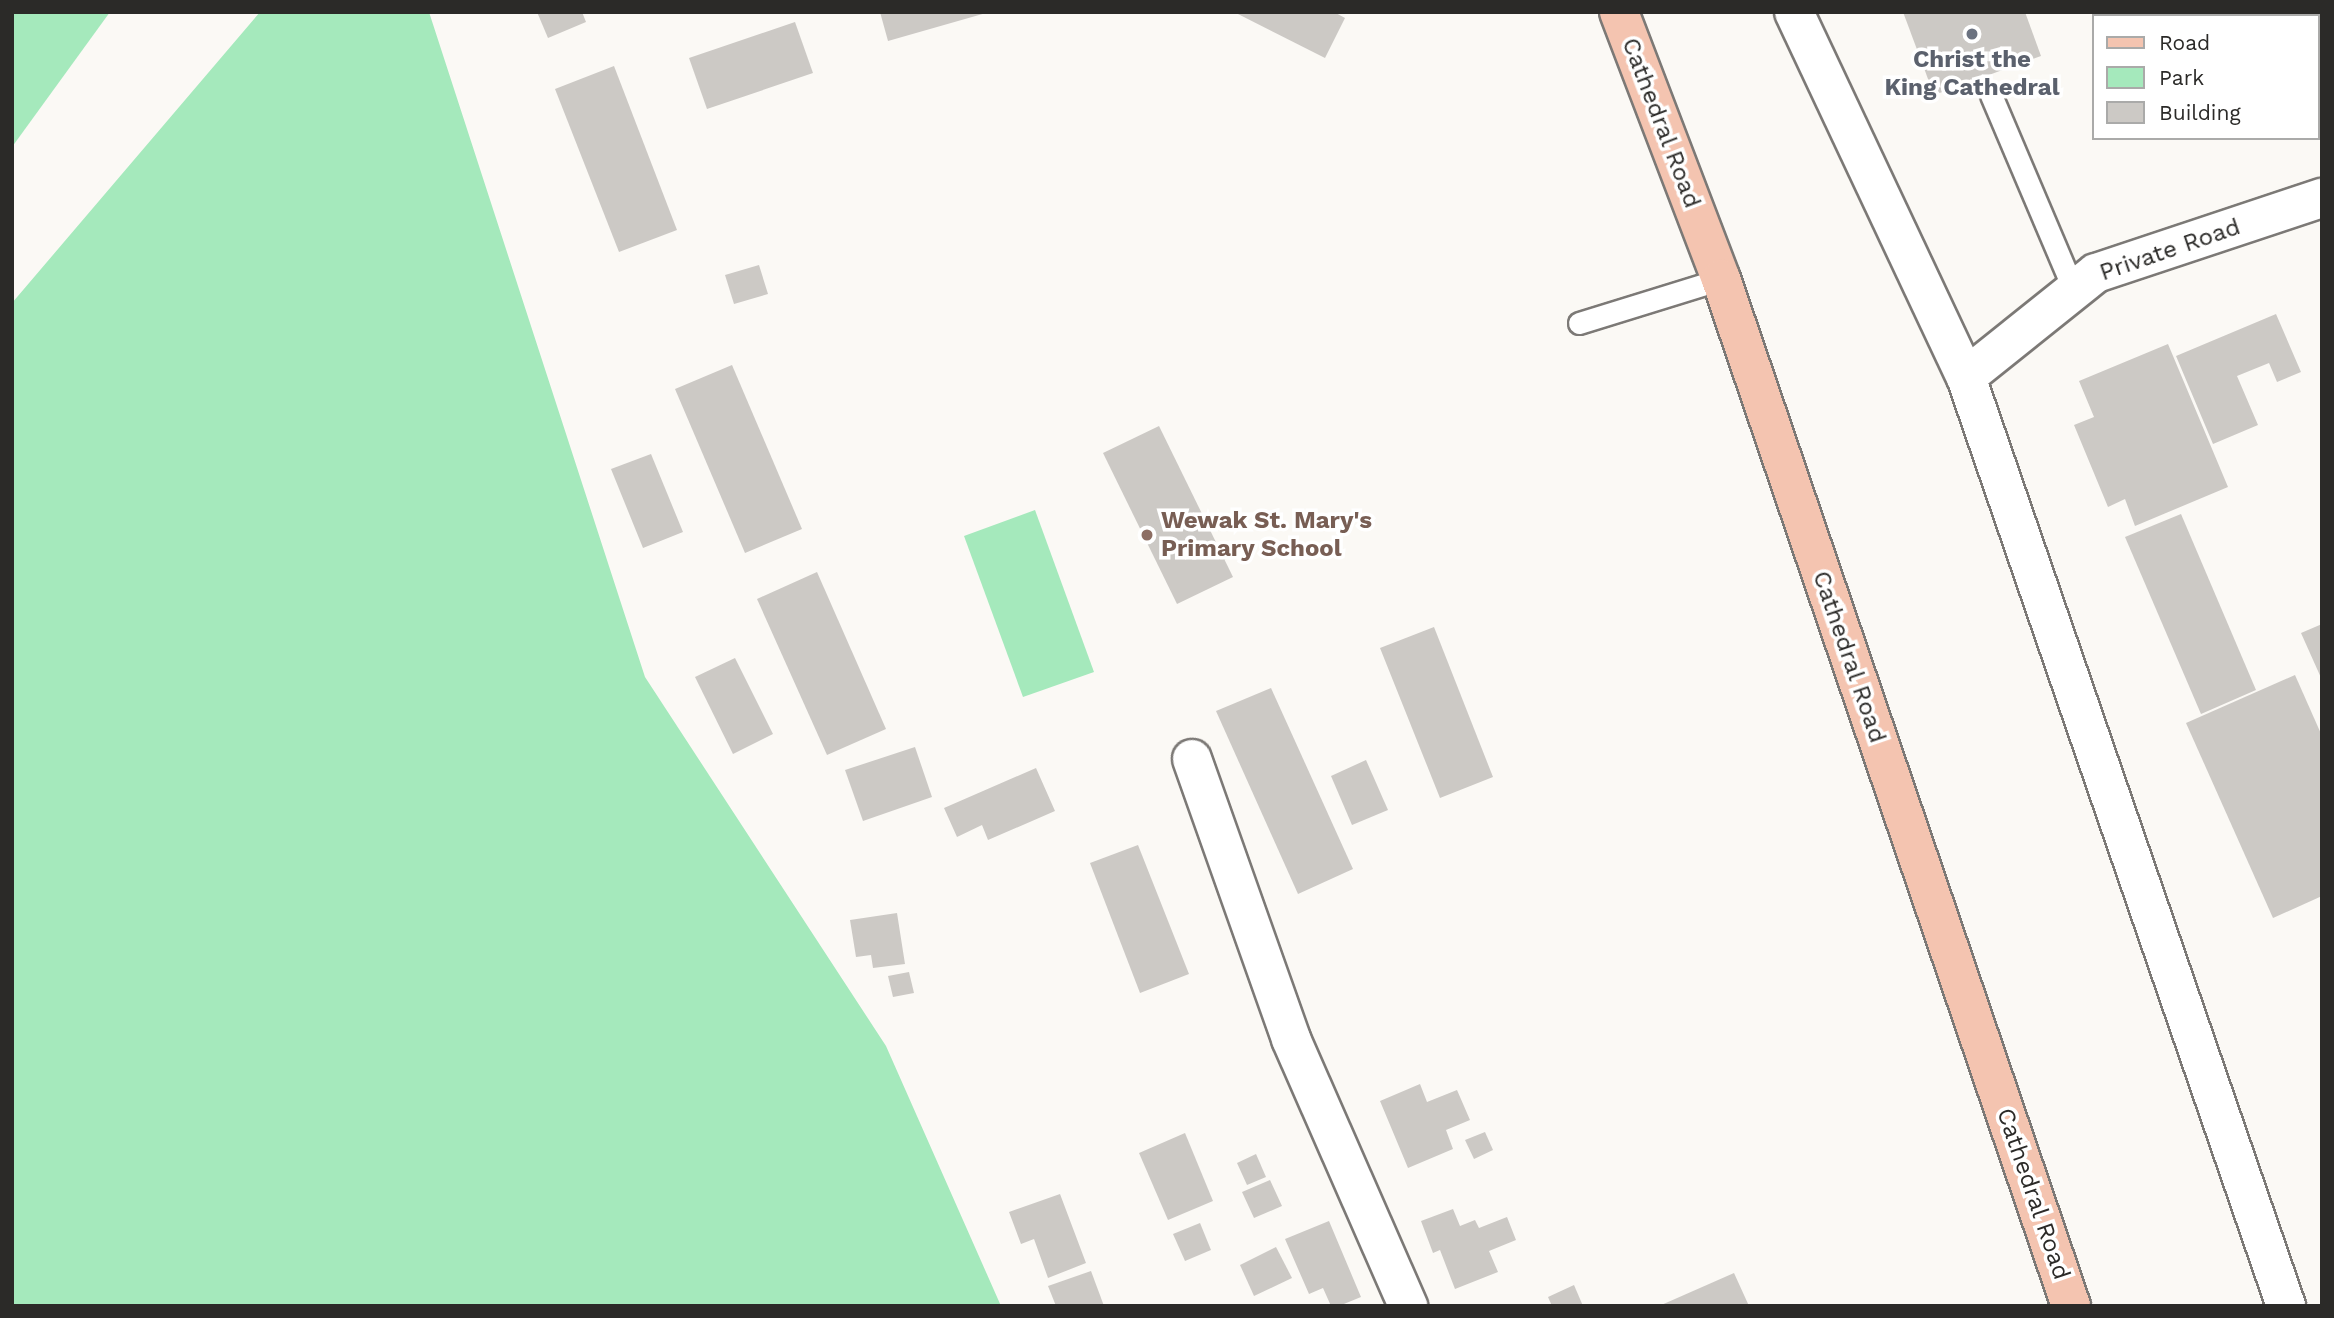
<!DOCTYPE html>
<style>
body{margin:0}
#map{position:relative;width:2334px;height:1318px;overflow:hidden;background:#fbf9f5;font-family:"Work Sans",sans-serif}
div>[style]{position:absolute}
.green>*{inset:0;background:#a5e9bc}
.building>*{inset:0;background:#ccc9c5}
.roads{filter:drop-shadow(2px 0 #7c7976) drop-shadow(-2px 0 #7c7976) drop-shadow(0 2px #7c7976) drop-shadow(0 -2px #7c7976)}
.service>*{height:21px;margin:-10.5px;padding:0 10.5px;transform-origin:10.5px;border-radius:10.5px;background:#fff}
.minor>*{height:38px;margin:-19px;padding:0 19px;transform-origin:19px;border-radius:19px;background:#fff}
.primary>*{height:38px;margin:-19px;padding:0 19px;transform-origin:19px;border-radius:19px;background:#f4c4b0}
.dots>*{width:19px;height:19px;translate:-50% -50%;box-sizing:border-box;border:4px solid #fff;border-radius:50%}
span{translate:-50% -50%;white-space:nowrap;text-align:center;line-height:1.15;-webkit-text-stroke:7px #fff;paint-order:stroke}
.worship-label{font-size:24px;color:#5b616d;font-weight:700}
.street-label{font-size:24px;color:#2b2a28}
.education-label{font-size:24px;color:#785e54;font-weight:700}
.left{translate:0 -50%;text-align:left}
.frame{position:absolute;inset:0;border:14px solid #2b2a28;pointer-events:none}
.legend{position:absolute;left:2092px;top:14px;width:228px;height:126px;box-sizing:border-box;background:#fff;border:2px solid #aaaaa9;margin:0;padding:9px 12px;list-style:none;font-size:21px;color:#2b2a28}
.legend li{display:flex;align-items:center;gap:14px;height:35px}
.legend b{width:35px;border:2px solid #aaaaa9}
</style>
<div id="map">
<div class="green">
<i style="clip-path:polygon(12px 12px,110px 12px,12px 147px)"></i>
<i style="clip-path:polygon(260px 12px,429px 12px,645px 677px,886px 1046px,1001px 1306px,12px 1306px,12px 303px)"></i>
<i style="clip-path:polygon(1035px 510px,1094px 672px,1023px 697px,964px 536px)"></i>
</div>
<div class="building">
<i style="clip-path:polygon(537px 12px,582px 12px,586px 22px,548px 38px)"></i>
<i style="clip-path:polygon(880px 12px,986px 12px,986px 13px,888px 41px)"></i>
<i style="clip-path:polygon(1234px 12px,1334px 12px,1345px 18px,1325px 58px)"></i>
<i style="clip-path:polygon(1903px 12px,2025px 12px,2041px 56px,1934px 95px)"></i>
<i style="clip-path:polygon(795px 22px,813px 73px,707px 109px,689px 58px)"></i>
<i style="clip-path:polygon(614px 66px,677px 230px,619px 252px,555px 89px)"></i>
<i style="clip-path:polygon(759px 265px,768px 294px,734px 304px,725px 275px)"></i>
<i style="clip-path:polygon(2276px 314px,2301px 372px,2277px 382px,2269px 363px,2237px 376px,2258px 425px,2213px 444px,2176px 356px)"></i>
<i style="clip-path:polygon(2168px 344px,2228px 487px,2135px 526px,2125px 499px,2108px 507px,2074px 425px,2094px 417px,2079px 381px)"></i>
<i style="clip-path:polygon(732px 365px,802px 529px,745px 553px,675px 389px)"></i>
<i style="clip-path:polygon(1159px 426px,1233px 577px,1177px 604px,1103px 453px)"></i>
<i style="clip-path:polygon(651px 454px,683px 532px,643px 548px,611px 469px)"></i>
<i style="clip-path:polygon(2181px 514px,2256px 690px,2201px 714px,2125px 537px)"></i>
<i style="clip-path:polygon(817px 572px,886px 729px,827px 755px,757px 599px)"></i>
<i style="clip-path:polygon(2322px 624px,2322px 680px,2301px 633px)"></i>
<i style="clip-path:polygon(1434px 627px,1493px 777px,1440px 798px,1380px 648px)"></i>
<i style="clip-path:polygon(735px 658px,773px 734px,733px 754px,695px 677px)"></i>
<i style="clip-path:polygon(2295px 675px,2322px 736px,2322px 896px,2273px 918px,2186px 723px)"></i>
<i style="clip-path:polygon(1271px 688px,1353px 869px,1298px 894px,1216px 711px)"></i>
<i style="clip-path:polygon(915px 747px,932px 797px,863px 821px,845px 770px)"></i>
<i style="clip-path:polygon(1366px 760px,1388px 810px,1352px 825px,1331px 776px)"></i>
<i style="clip-path:polygon(1036px 768px,1055px 811px,988px 840px,982px 825px,957px 837px,944px 808px)"></i>
<i style="clip-path:polygon(1138px 845px,1189px 974px,1140px 993px,1090px 863px)"></i>
<i style="clip-path:polygon(897px 913px,905px 964px,873px 968px,871px 955px,856px 957px,850px 920px)"></i>
<i style="clip-path:polygon(909px 972px,914px 993px,893px 997px,888px 976px)"></i>
<i style="clip-path:polygon(1420px 1084px,1427px 1102px,1457px 1090px,1470px 1120px,1446px 1130px,1453px 1149px,1408px 1168px,1380px 1101px)"></i>
<i style="clip-path:polygon(1485px 1132px,1493px 1150px,1474px 1159px,1465px 1140px)"></i>
<i style="clip-path:polygon(1185px 1133px,1213px 1201px,1168px 1220px,1139px 1153px)"></i>
<i style="clip-path:polygon(1256px 1154px,1266px 1177px,1247px 1185px,1237px 1163px)"></i>
<i style="clip-path:polygon(1270px 1180px,1282px 1206px,1254px 1218px,1242px 1192px)"></i>
<i style="clip-path:polygon(1060px 1194px,1086px 1263px,1048px 1278px,1034px 1239px,1021px 1244px,1009px 1212px)"></i>
<i style="clip-path:polygon(1453px 1209px,1460px 1226px,1475px 1220px,1479px 1228px,1507px 1217px,1516px 1240px,1489px 1251px,1498px 1272px,1455px 1289px,1440px 1250px,1433px 1253px,1421px 1221px)"></i>
<i style="clip-path:polygon(1329px 1221px,1361px 1297px,1339px 1306px,1331px 1306px,1323px 1288px,1309px 1294px,1285px 1239px)"></i>
<i style="clip-path:polygon(1200px 1223px,1211px 1250px,1185px 1261px,1173px 1234px)"></i>
<i style="clip-path:polygon(1276px 1247px,1292px 1278px,1254px 1296px,1240px 1265px)"></i>
<i style="clip-path:polygon(1091px 1271px,1104px 1306px,1056px 1306px,1048px 1286px)"></i>
<i style="clip-path:polygon(1734px 1273px,1749px 1306px,1659px 1306px)"></i>
<i style="clip-path:polygon(1574px 1285px,1583px 1306px,1552px 1306px,1548px 1297px)"></i>
</div>
<div class="roads">
<div class="service">
<i style="left:1991px;top:95px;width:213px;rotate:67deg"></i>
<i style="left:1579px;top:323px;width:149px;rotate:-17.2deg"></i>
</div>
<div class="minor">
<i style="left:1794px;top:12px;width:403px;rotate:64.8deg"></i>
<i style="left:1966px;top:377px;width:983px;rotate:70.99deg"></i>
<i style="left:1966px;top:377px;width:166px;rotate:-38.7deg"></i>
<i style="left:2096px;top:273px;width:238px;rotate:-18.4deg"></i>
<i style="left:1192px;top:759px;width:297px;rotate:70.5deg"></i>
<i style="left:1291px;top:1039px;width:292px;rotate:66.3deg"></i>
</div>
<div class="primary">
<i style="left:1619px;top:12px;width:286px;rotate:69.1deg"></i>
<i style="left:1721px;top:279px;width:1085px;rotate:71.18deg"></i>
</div>
</div>
<div class="dots">
<i style="left:1972px;top:34px;background:#6b7280"></i>
<i style="left:1147px;top:535px;background:#8d6e63"></i>
</div>
<div class="worship-label">
<span style="left:1972px;top:74px">Christ the<br>King Cathedral</span>
</div>
<div class="street-label">
<span style="left:1661px;top:123px;rotate:69deg">Cathedral Road</span>
<span style="left:2170px;top:250px;rotate:-19deg">Private Road</span>
<span style="left:1849px;top:657px;rotate:71deg">Cathedral Road</span>
<span style="left:2033px;top:1194px;rotate:71deg">Cathedral Road</span>
</div>
<div class="education-label">
<span class="left" style="left:1161px;top:535px">Wewak St. Mary's<br>Primary School</span>
</div>
<div class="frame"></div>
<ul class="legend">
<li><b style="height:9px;background:#f4c4b0"></b>Road</li>
<li><b style="height:19px;background:#a5e9bc"></b>Park</li>
<li><b style="height:19px;background:#ccc9c5"></b>Building</li>
</ul>
</div>
